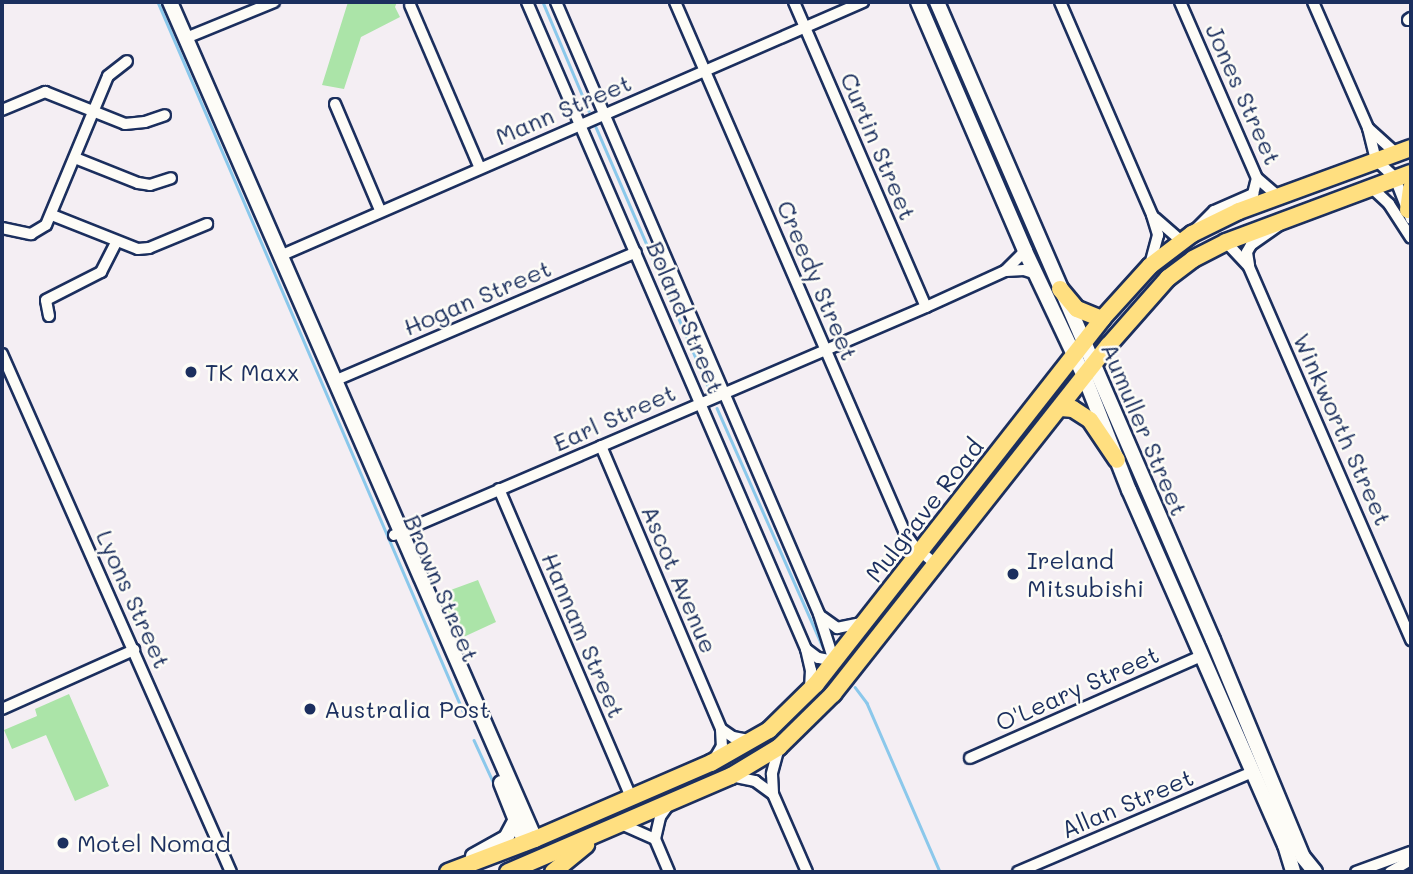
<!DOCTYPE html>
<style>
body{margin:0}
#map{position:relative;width:1413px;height:874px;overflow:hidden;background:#f4eef3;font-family:Mali,sans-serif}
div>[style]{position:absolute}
.green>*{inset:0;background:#abe4a8}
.stream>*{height:2.5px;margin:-1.25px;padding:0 1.25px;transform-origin:1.25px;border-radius:1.25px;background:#8bc8eb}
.roads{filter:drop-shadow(2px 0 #1b2f5e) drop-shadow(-2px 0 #1b2f5e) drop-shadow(0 2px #1b2f5e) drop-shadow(0 -2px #1b2f5e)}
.street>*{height:10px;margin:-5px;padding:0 5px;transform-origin:5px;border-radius:5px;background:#fdfcf7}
.secondary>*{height:14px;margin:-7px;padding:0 7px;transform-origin:7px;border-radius:7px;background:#fdfcf7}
.primary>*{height:16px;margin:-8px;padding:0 8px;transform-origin:8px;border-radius:8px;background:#ffdf80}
.dots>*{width:19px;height:19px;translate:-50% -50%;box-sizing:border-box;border:4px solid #fdfcf7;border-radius:50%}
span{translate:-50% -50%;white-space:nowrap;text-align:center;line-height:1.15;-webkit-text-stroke:5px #fdfcf7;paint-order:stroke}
.street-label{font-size:24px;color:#1b2f5e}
.poi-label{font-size:24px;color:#1b2f5e}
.left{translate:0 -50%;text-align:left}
.frame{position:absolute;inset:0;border:4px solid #1b2f5e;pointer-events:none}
</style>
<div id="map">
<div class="green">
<i style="clip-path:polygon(348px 2px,397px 2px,395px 7px,400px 17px,361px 37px,344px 89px,322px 85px)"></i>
<i style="clip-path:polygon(478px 580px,496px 622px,457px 640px,437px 595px)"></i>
<i style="clip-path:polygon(69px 694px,109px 786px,75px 801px,46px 735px,12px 749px,4px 730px,37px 716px,35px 709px)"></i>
</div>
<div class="stream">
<i style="left:158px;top:2px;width:772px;rotate:66.72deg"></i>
<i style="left:543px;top:2px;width:118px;rotate:67.1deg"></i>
<i style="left:596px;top:127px;width:288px;rotate:66.6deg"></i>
<i style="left:717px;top:408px;width:261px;rotate:66.1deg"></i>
<i style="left:855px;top:687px;width:20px;rotate:53deg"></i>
<i style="left:867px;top:703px;width:184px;rotate:66.6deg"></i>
<i style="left:474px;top:740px;width:53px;rotate:65.4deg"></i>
</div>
<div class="roads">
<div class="street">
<i style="left:527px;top:2px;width:705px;rotate:66.67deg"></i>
<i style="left:806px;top:649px;width:22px;rotate:77deg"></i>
<i style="left:811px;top:670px;width:18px;rotate:93deg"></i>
<i style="left:556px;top:2px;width:666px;rotate:66.74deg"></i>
<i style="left:819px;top:614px;width:49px;rotate:72.3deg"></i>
<i style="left:834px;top:661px;width:16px;rotate:-169deg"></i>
<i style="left:818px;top:658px;width:15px;rotate:-143deg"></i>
<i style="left:675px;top:2px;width:579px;rotate:66.58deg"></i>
<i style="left:905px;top:533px;width:16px;rotate:55deg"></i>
<i style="left:914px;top:546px;width:30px;rotate:40deg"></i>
<i style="left:794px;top:2px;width:332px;rotate:66.6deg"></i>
<i style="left:1060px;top:2px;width:232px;rotate:66.6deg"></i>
<i style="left:1152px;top:215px;width:21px;rotate:73deg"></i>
<i style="left:1158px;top:235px;width:28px;rotate:105deg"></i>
<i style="left:1180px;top:2px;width:192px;rotate:66.4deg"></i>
<i style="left:1257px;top:178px;width:28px;rotate:41deg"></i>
<i style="left:1313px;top:2px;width:137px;rotate:66.4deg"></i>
<i style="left:1368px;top:128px;width:33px;rotate:76deg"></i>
<i style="left:1376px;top:160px;width:26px;rotate:43deg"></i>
<i style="left:1395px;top:178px;width:44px;rotate:68.7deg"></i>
<i style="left:410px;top:5px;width:177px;rotate:66.8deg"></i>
<i style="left:1408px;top:20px;width:4px;rotate:-34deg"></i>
<i style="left:186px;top:38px;width:95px;rotate:-22.2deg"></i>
<i style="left:335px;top:104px;width:115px;rotate:67deg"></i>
<i style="left:2px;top:110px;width:47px;rotate:-22.7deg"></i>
<i style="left:45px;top:92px;width:86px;rotate:21.8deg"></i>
<i style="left:125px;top:124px;width:20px;rotate:-6deg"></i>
<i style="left:145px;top:122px;width:21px;rotate:-19deg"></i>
<i style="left:1368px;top:128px;width:38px;rotate:42deg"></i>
<i style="left:75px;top:158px;width:68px;rotate:21.6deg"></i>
<i style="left:138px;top:183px;width:12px;rotate:9deg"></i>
<i style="left:150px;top:185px;width:22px;rotate:-18deg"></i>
<i style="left:1371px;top:187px;width:25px;rotate:43deg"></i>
<i style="left:1389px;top:204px;width:40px;rotate:57.1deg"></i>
<i style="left:52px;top:215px;width:92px;rotate:21.6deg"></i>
<i style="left:138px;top:249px;width:11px;rotate:-5deg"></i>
<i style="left:149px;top:248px;width:63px;rotate:-22.5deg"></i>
<i style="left:1155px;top:218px;width:35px;rotate:41deg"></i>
<i style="left:2px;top:228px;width:30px;rotate:12deg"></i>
<i style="left:31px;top:234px;width:17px;rotate:-31deg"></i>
<i style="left:46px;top:225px;width:161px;rotate:-67.4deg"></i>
<i style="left:108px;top:76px;width:24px;rotate:-38deg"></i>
<i style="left:1197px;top:228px;width:24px;rotate:-45deg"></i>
<i style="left:1214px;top:211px;width:43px;rotate:-23.6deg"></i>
<i style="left:1253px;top:194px;width:16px;rotate:-76deg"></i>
<i style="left:1226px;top:242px;width:34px;rotate:47deg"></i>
<i style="left:1249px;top:267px;width:407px;rotate:66.5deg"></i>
<i style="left:280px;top:256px;width:636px;rotate:-23.54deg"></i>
<i style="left:1249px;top:265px;width:13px;rotate:-99deg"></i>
<i style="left:1247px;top:252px;width:8px;rotate:-60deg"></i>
<i style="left:1251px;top:245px;width:37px;rotate:-35deg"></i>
<i style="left:1006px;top:271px;width:18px;rotate:-3deg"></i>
<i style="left:1024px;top:270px;width:13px;rotate:18deg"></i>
<i style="left:49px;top:316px;width:16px;rotate:-101deg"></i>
<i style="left:46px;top:300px;width:62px;rotate:-27deg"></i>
<i style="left:101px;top:272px;width:34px;rotate:-63deg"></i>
<i style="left:2px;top:354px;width:566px;rotate:66.15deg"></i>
<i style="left:334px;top:381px;width:328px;rotate:-23.1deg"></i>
<i style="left:601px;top:446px;width:307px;rotate:67deg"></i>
<i style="left:721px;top:729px;width:17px;rotate:87deg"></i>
<i style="left:722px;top:746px;width:14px;rotate:120deg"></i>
<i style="left:499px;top:489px;width:335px;rotate:66.8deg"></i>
<i style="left:394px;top:535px;width:579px;rotate:-23.2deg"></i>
<i style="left:926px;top:307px;width:87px;rotate:-24.5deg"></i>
<i style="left:1005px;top:271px;width:28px;rotate:-45deg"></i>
<i style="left:822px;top:617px;width:19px;rotate:36deg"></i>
<i style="left:837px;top:628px;width:25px;rotate:-12deg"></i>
<i style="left:2px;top:709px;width:145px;rotate:-24.1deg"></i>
<i style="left:721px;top:729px;width:14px;rotate:34deg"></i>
<i style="left:733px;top:737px;width:16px;rotate:11deg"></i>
<i style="left:779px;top:747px;width:28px;rotate:105deg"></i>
<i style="left:772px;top:774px;width:20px;rotate:87deg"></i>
<i style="left:773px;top:794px;width:85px;rotate:66.4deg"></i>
<i style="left:970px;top:758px;width:253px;rotate:-23.8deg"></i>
<i style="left:731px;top:776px;width:25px;rotate:12deg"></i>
<i style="left:755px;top:781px;width:22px;rotate:36deg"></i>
<i style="left:621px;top:824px;width:37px;rotate:24deg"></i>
<i style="left:655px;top:839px;width:36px;rotate:67deg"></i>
<i style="left:655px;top:839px;width:23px;rotate:-77deg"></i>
<i style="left:660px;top:817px;width:16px;rotate:-55deg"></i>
<i style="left:1018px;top:872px;width:254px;rotate:-23.1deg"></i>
<i style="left:1356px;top:872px;width:59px;rotate:-20deg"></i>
<i style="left:1390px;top:872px;width:24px;rotate:-30deg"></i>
</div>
<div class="secondary">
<i style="left:170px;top:2px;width:913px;rotate:66.44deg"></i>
<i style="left:918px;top:2px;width:271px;rotate:66.7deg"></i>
<i style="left:1025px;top:251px;width:140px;rotate:64.7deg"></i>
<i style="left:1085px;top:378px;width:120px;rotate:68.6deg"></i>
<i style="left:1129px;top:490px;width:388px;rotate:66.3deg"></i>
<i style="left:1285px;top:845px;width:28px;rotate:73deg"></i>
<i style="left:937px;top:2px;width:695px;rotate:66.61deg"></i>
<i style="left:1213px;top:640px;width:235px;rotate:67.5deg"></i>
<i style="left:1303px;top:857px;width:19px;rotate:51deg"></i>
<i style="left:501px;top:783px;width:65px;rotate:68.2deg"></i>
<i style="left:473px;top:856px;width:38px;rotate:-29deg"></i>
<i style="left:506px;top:838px;width:19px;rotate:-62deg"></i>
</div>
<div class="primary">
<i style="left:1408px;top:210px;width:22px;rotate:-82deg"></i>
<i style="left:1060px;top:289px;width:26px;rotate:50deg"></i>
<i style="left:1077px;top:309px;width:27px;rotate:22deg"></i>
<i style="left:1061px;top:408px;width:12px;rotate:5deg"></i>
<i style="left:1073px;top:409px;width:20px;rotate:33deg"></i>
<i style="left:1090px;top:420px;width:48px;rotate:56deg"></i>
<i style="left:448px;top:872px;width:93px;rotate:-20.8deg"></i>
<i style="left:535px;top:839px;width:192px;rotate:-23.4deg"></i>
<i style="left:711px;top:763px;width:67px;rotate:-29.6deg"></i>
<i style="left:769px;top:730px;width:66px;rotate:-44.4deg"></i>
<i style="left:816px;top:684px;width:464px;rotate:-51.9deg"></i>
<i style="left:1102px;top:319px;width:72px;rotate:-47.8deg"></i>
<i style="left:1150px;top:266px;width:53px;rotate:-37.3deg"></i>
<i style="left:1192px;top:234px;width:52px;rotate:-26.1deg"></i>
<i style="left:1239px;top:211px;width:183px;rotate:-20.1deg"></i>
<i style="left:508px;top:872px;width:243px;rotate:-23.3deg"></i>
<i style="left:731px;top:776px;width:56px;rotate:-31.1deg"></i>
<i style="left:779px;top:747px;width:76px;rotate:-44.5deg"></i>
<i style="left:833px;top:694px;width:444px;rotate:-51.7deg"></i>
<i style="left:1108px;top:346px;width:91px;rotate:-48.6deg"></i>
<i style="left:1168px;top:278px;width:31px;rotate:-37deg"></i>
<i style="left:1193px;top:259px;width:37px;rotate:-27deg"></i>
<i style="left:1226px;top:242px;width:197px;rotate:-20.5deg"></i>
<i style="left:553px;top:872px;width:43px;rotate:-39.3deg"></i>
</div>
</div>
<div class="dots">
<i style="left:191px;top:372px;background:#1b2f5e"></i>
<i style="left:1013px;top:574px;background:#1b2f5e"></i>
<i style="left:310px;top:709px;background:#1b2f5e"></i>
<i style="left:63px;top:843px;background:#1b2f5e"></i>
</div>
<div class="street-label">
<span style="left:1244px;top:94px;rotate:66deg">Jones Street</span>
<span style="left:563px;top:109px;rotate:-23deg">Mann Street</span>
<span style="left:879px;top:146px;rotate:67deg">Curtin Street</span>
<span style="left:818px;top:280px;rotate:67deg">Creedy Street</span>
<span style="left:477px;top:297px;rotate:-23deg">Hogan Street</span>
<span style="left:686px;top:317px;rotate:67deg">Boland Street</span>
<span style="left:614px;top:417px;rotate:-24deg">Earl Street</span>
<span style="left:1145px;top:429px;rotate:67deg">Aumuller Street</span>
<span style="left:1343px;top:429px;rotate:66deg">Winkworth Street</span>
<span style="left:924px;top:510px;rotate:-52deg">Mulgrave Road</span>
<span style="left:680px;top:579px;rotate:67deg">Ascot Avenue</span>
<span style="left:442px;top:588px;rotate:67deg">Brown Street</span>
<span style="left:134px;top:599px;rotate:66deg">Lyons Street</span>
<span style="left:584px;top:635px;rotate:67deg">Hannam Street</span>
<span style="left:1077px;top:688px;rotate:-24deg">O'Leary Street</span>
<span style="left:1127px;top:803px;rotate:-23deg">Allan Street</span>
</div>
<div class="poi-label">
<span class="left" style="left:205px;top:372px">TK Maxx</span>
<span class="left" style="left:1027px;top:574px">Ireland<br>Mitsubishi</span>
<span class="left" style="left:324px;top:709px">Australia Post</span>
<span class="left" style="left:77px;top:843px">Motel Nomad</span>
</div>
<div class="frame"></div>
</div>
